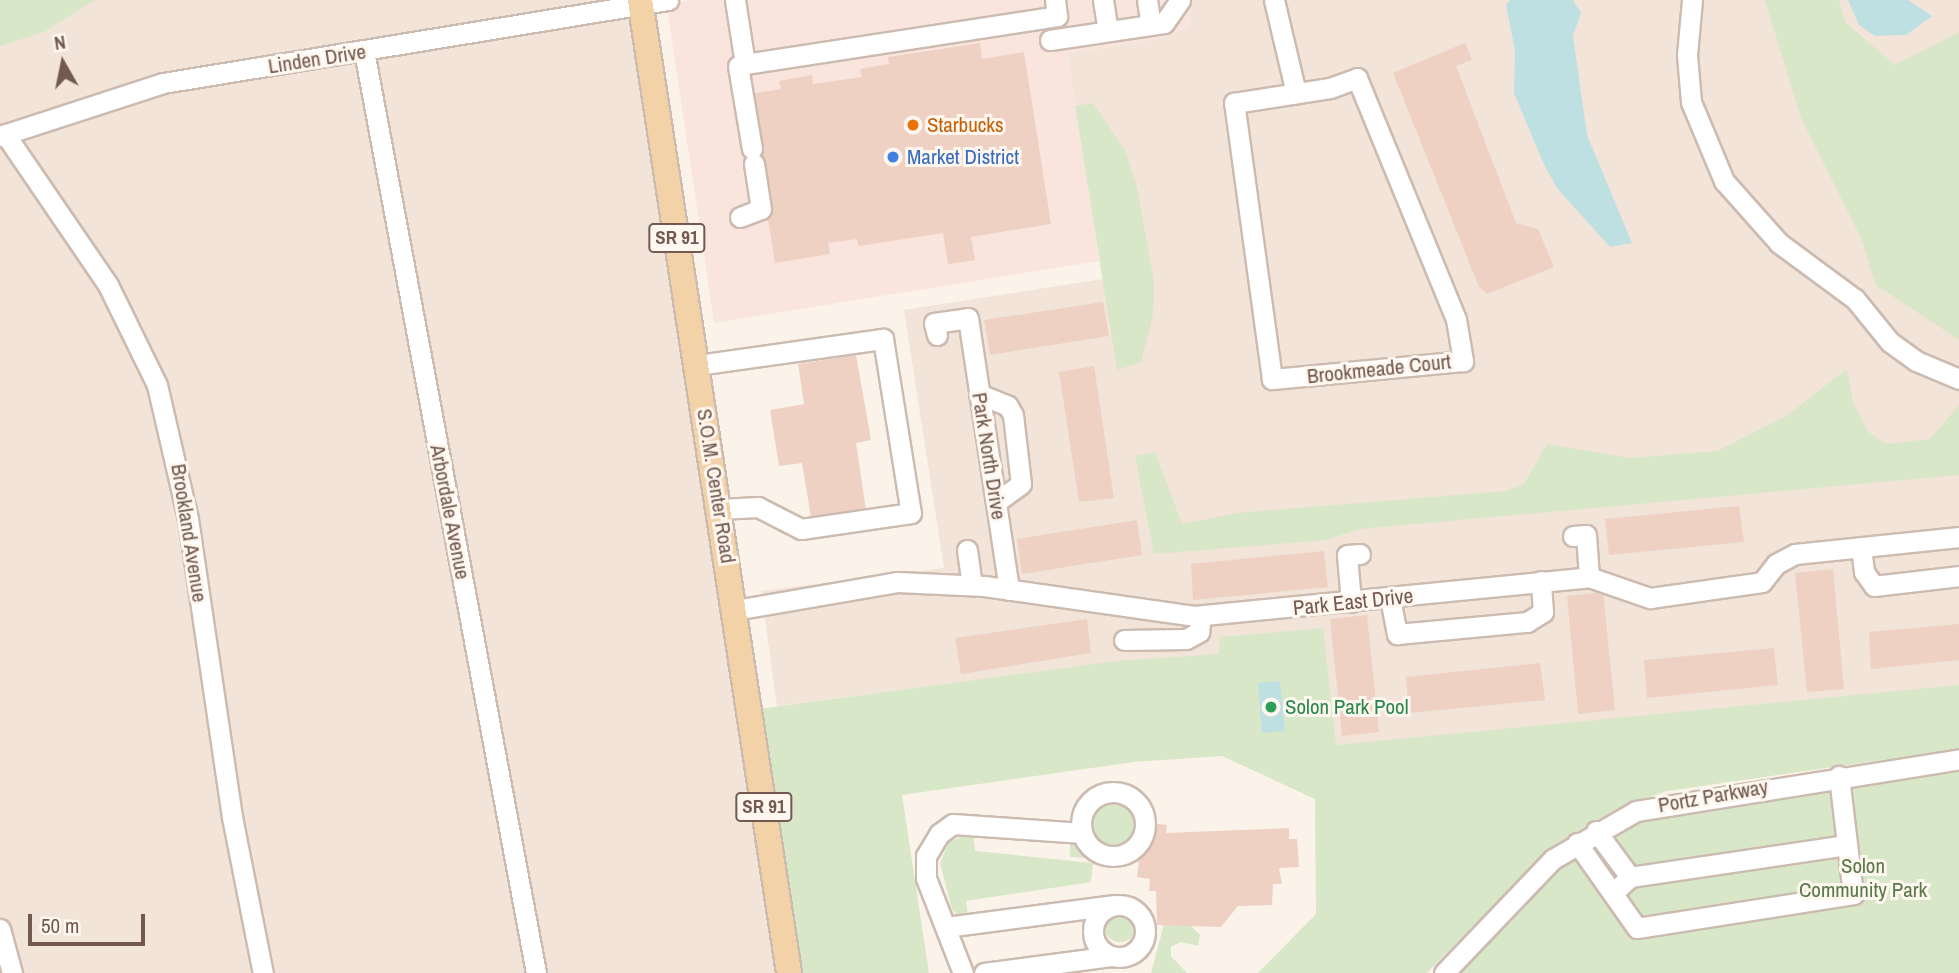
<!DOCTYPE html>
<style>
body{margin:0}
#map{position:relative;width:1959px;height:973px;overflow:hidden;background:#fbf3e9;font-family:"Archivo Narrow",sans-serif}
div>[style]{position:absolute}
.residential>*{inset:0;background:#f2e4d8}
.commercial>*{inset:0;background:#fae5de}
.green>*{inset:0;background:#d7e7c8}
.round{border-radius:50%}
.water>*{inset:0;background:#bfe0e3}
.building>*{inset:0;background:#eed1c3}
.roads{filter:drop-shadow(2px 0 #ccbbb0) drop-shadow(-2px 0 #ccbbb0) drop-shadow(0 2px #ccbbb0) drop-shadow(0 -2px #ccbbb0)}
.minor>*{height:19px;margin:-9.5px;padding:0 9.5px;transform-origin:9.5px;border-radius:9.5px;background:#fff}
.minor>.ring{margin:-9.5px;padding:0;box-sizing:content-box;background:none;border:19px solid #fff;border-radius:50%}
.major>*{height:24px;margin:-12px;padding:0 12px;transform-origin:12px;border-radius:12px;background:#f3d2a8}
.dots>*{width:19px;height:19px;translate:-50% -50%;box-sizing:border-box;border:4px solid #fef7ef;border-radius:50%}
span{translate:-50% -50%;white-space:nowrap;text-align:center;line-height:1.15;-webkit-text-stroke:6px #fef7ef;paint-order:stroke}
.shield-label span{padding:2px 5px;background:#fef7ef;border:2px solid;border-radius:5px;-webkit-text-stroke-width:0}
.shield-label{font-size:19px;color:#73594f;font-weight:700}
.street-label{font-size:21px;color:#73594f}
.food-label{font-size:21px;color:#c56008}
.left{translate:0 -50%;text-align:left}
.shop-label{font-size:21px;color:#366cbe}
.leisure-label{font-size:21px;color:#27864d}
.park-label{font-size:21px;color:#597848}
.north{position:absolute;left:28px;top:28px;width:70px;height:70px;-webkit-text-stroke:5px #fef7ef;paint-order:stroke;rotate:351deg;font-size:19px;font-weight:700;line-height:28px;text-align:center;color:#73594f}
.north::after{content:'';display:block;margin:auto;width:24px;height:32px;background:#73594f;clip-path:polygon(50% 0,100% 100%,50% 72%,0 100%)}
.scale{position:absolute;left:28px;top:914px;width:117px;height:32px;box-sizing:border-box;border:4px solid #73594f;border-top:0;padding-left:9px;font-size:21px;line-height:24px;white-space:nowrap;color:#73594f;-webkit-text-stroke:5px #fef7ef;paint-order:stroke}
</style>
<div id="map">
<div class="residential">
<i style="clip-path:polygon(0 0,640px 0,789px 973px,0 973px)"></i>
<i style="clip-path:polygon(1192px 0,1959px 0,1959px 686px,1336px 748px,1125px 661px,777px 706px,761px 591px,944px 568px,904px 310px,1103px 279px,1067px 53px,1189px 27px)"></i>
</div>
<div class="commercial">
<i style="clip-path:polygon(689px 0,1192px 0,1190px 27px,1160px 39px,1067px 54px,1099px 261px,714px 323px,667px 7px)"></i>
</div>
<div class="green">
<i style="clip-path:polygon(0 0,95px 0,44px 32px,0 46px)"></i>
<i style="clip-path:polygon(1765px 0,1839px 0,1845px 22px,1895px 65px,1959px 32px,1959px 340px,1876px 285px,1861px 238px,1801px 118px)"></i>
<i style="clip-path:polygon(1093px 103px,1125px 151px,1137px 187px,1154px 283px,1153px 315px,1141px 362px,1117px 370px,1075px 106px)"></i>
<i style="clip-path:polygon(1847px 369px,1853px 403px,1867px 431px,1886px 444px,1930px 439px,1959px 405px,1959px 475px,1360px 529px,1326px 540px,1154px 554px,1135px 456px,1155px 452px,1182px 524px,1238px 513px,1506px 491px,1524px 484px,1547px 444px,1631px 458px,1717px 451px,1786px 416px)"></i>
<i style="clip-path:polygon(1323px 628px,1336px 745px,1959px 685px,1959px 749px,1667px 791px,1620px 807px,1576px 832px,1531px 867px,1427px 973px,1258px 973px,1316px 914px,1315px 799px,1222px 756px,1134px 762px,902px 795px,929px 973px,789px 973px,750px 710px,1117px 661px,1219px 654px,1220px 637px)"></i>
<i style="clip-path:polygon(1959px 770px,1959px 973px,1452px 973px,1571px 858px,1641px 820px,1711px 803px)"></i>
<i class="round" style="left:1088px;top:798px;width:52px;height:52px"></i>
<i style="clip-path:polygon(973px 832px,975px 851px,1093px 863px,1091px 882px,966px 901px,968px 916px,962px 918px,952px 910px,940px 863px,949px 842px)"></i>
<i style="clip-path:polygon(1070px 842px,1116px 859px,1141px 845px,1139px 862px,1070px 857px)"></i>
<i class="round" style="left:1104px;top:910px;width:32px;height:32px"></i>
<i style="clip-path:polygon(1187px 922px,1200px 935px,1198px 946px,1181px 942px,1171px 947px,1171px 956px,1187px 973px,1151px 973px,1164px 924px)"></i>
</div>
<div class="water">
<i style="clip-path:polygon(1510px 0,1573px 0,1581px 13px,1573px 36px,1587px 135px,1632px 243px,1610px 247px,1556px 187px,1542px 160px,1514px 93px,1515px 50px,1506px 5px)"></i>
<i style="clip-path:polygon(1848px 0,1908px 0,1932px 16px,1906px 35px,1875px 36px,1859px 25px)"></i>
<i style="clip-path:polygon(1280px 681px,1285px 731px,1262px 733px,1258px 683px)"></i>
</div>
<div class="building">
<i style="clip-path:polygon(980px 43px,982px 59px,1024px 52px,1051px 224px,971px 237px,975px 260px,948px 264px,943px 233px,859px 246px,857px 239px,828px 243px,830px 254px,775px 263px,759px 163px,746px 165px,744px 151px,749px 94px,781px 89px,779px 81px,812px 75px,813px 84px,862px 77px,860px 69px,889px 64px,888px 57px)"></i>
<i style="clip-path:polygon(1465px 43px,1472px 60px,1456px 66px,1516px 223px,1538px 229px,1554px 267px,1487px 294px,1479px 287px,1393px 73px)"></i>
<i style="clip-path:polygon(1103px 302px,1109px 336px,990px 355px,984px 320px)"></i>
<i style="clip-path:polygon(856px 355px,871px 440px,856px 443px,866px 510px,811px 517px,802px 463px,779px 466px,770px 410px,804px 404px,798px 364px)"></i>
<i style="clip-path:polygon(1094px 366px,1114px 498px,1079px 502px,1059px 372px)"></i>
<i style="clip-path:polygon(1739px 506px,1744px 542px,1609px 555px,1605px 519px)"></i>
<i style="clip-path:polygon(1137px 520px,1142px 555px,1022px 574px,1017px 539px)"></i>
<i style="clip-path:polygon(1324px 551px,1328px 587px,1193px 600px,1191px 564px)"></i>
<i style="clip-path:polygon(1833px 569px,1844px 689px,1807px 692px,1795px 573px)"></i>
<i style="clip-path:polygon(1603px 592px,1615px 710px,1578px 714px,1567px 596px)"></i>
<i style="clip-path:polygon(1367px 615px,1379px 732px,1342px 736px,1330px 619px)"></i>
<i style="clip-path:polygon(1087px 619px,1091px 653px,961px 674px,955px 638px)"></i>
<i style="clip-path:polygon(1959px 624px,1959px 660px,1871px 669px,1869px 632px)"></i>
<i style="clip-path:polygon(1774px 648px,1778px 685px,1647px 698px,1644px 660px)"></i>
<i style="clip-path:polygon(1540px 663px,1545px 700px,1409px 713px,1406px 677px)"></i>
<i style="clip-path:polygon(1144px 822px,1167px 825px,1166px 833px,1289px 828px,1289px 839px,1297px 839px,1299px 867px,1279px 868px,1282px 884px,1273px 884px,1272px 905px,1238px 906px,1221px 927px,1157px 925px,1156px 891px,1149px 891px,1150px 879px,1137px 877px)"></i>
</div>
<div class="roads">
<div class="minor">
<i style="left:735px;top:0;width:65px;rotate:81.1deg"></i>
<i style="left:745px;top:64px;width:316px;rotate:-8.7deg"></i>
<i style="left:1057px;top:16px;width:16px;rotate:-97deg"></i>
<i style="left:1103px;top:0;width:31px;rotate:81deg"></i>
<i style="left:1147px;top:0;width:25px;rotate:81deg"></i>
<i style="left:1274px;top:0;width:96px;rotate:76.7deg"></i>
<i style="left:1692px;top:0;width:55px;rotate:95.2deg"></i>
<i style="left:1687px;top:55px;width:47px;rotate:85.1deg"></i>
<i style="left:1691px;top:102px;width:86px;rotate:67.3deg"></i>
<i style="left:1724px;top:181px;width:83px;rotate:48.4deg"></i>
<i style="left:1779px;top:243px;width:94px;rotate:36.4deg"></i>
<i style="left:1855px;top:299px;width:55px;rotate:50.9deg"></i>
<i style="left:1890px;top:342px;width:32px;rotate:36deg"></i>
<i style="left:1916px;top:361px;width:47px;rotate:22.7deg"></i>
<i style="left:1050px;top:40px;width:115px;rotate:-8.5deg"></i>
<i style="left:1164px;top:23px;width:28px;rotate:-55deg"></i>
<i style="left:364px;top:51px;width:938px;rotate:79.43deg"></i>
<i style="left:738px;top:66px;width:84px;rotate:80.4deg"></i>
<i style="left:1357px;top:78px;width:261px;rotate:67.7deg"></i>
<i style="left:1456px;top:319px;width:43px;rotate:80.5deg"></i>
<i style="left:1463px;top:361px;width:192px;rotate:174.6deg"></i>
<i style="left:1272px;top:379px;width:279px;rotate:-97.8deg"></i>
<i style="left:1234px;top:103px;width:97px;rotate:-8.9deg"></i>
<i style="left:1330px;top:88px;width:29px;rotate:-20deg"></i>
<i style="left:5px;top:134px;width:183px;rotate:55.7deg"></i>
<i style="left:108px;top:285px;width:111px;rotate:63.9deg"></i>
<i style="left:157px;top:385px;width:138px;rotate:77deg"></i>
<i style="left:188px;top:519px;width:301px;rotate:81.6deg"></i>
<i style="left:232px;top:817px;width:159px;rotate:78.8deg"></i>
<i style="left:0;top:136px;width:171px;rotate:-18deg"></i>
<i style="left:163px;top:83px;width:512px;rotate:-9.33deg"></i>
<i style="left:740px;top:217px;width:22px;rotate:-21deg"></i>
<i style="left:761px;top:209px;width:46px;rotate:-98.8deg"></i>
<i style="left:937px;top:335px;width:12px;rotate:-104deg"></i>
<i style="left:934px;top:323px;width:34px;rotate:-8deg"></i>
<i style="left:968px;top:318px;width:275px;rotate:81.4deg"></i>
<i style="left:697px;top:365px;width:188px;rotate:-8deg"></i>
<i style="left:883px;top:339px;width:176px;rotate:80.9deg"></i>
<i style="left:911px;top:513px;width:111px;rotate:171.7deg"></i>
<i style="left:801px;top:529px;width:48px;rotate:-152.9deg"></i>
<i style="left:758px;top:507px;width:39px;rotate:177deg"></i>
<i style="left:979px;top:394px;width:31px;rotate:22deg"></i>
<i style="left:1008px;top:406px;width:10px;rotate:61deg"></i>
<i style="left:1013px;top:415px;width:69px;rotate:83.4deg"></i>
<i style="left:1021px;top:484px;width:31px;rotate:144deg"></i>
<i style="left:1573px;top:536px;width:13px;rotate:-4deg"></i>
<i style="left:1586px;top:535px;width:42px;rotate:85.9deg"></i>
<i style="left:1861px;top:547px;width:25px;rotate:83deg"></i>
<i style="left:1864px;top:572px;width:17px;rotate:54deg"></i>
<i style="left:1874px;top:586px;width:86px;rotate:-6.7deg"></i>
<i style="left:967px;top:550px;width:35px;rotate:82deg"></i>
<i style="left:1390px;top:598px;width:37px;rotate:79deg"></i>
<i style="left:1397px;top:634px;width:131px;rotate:-5.3deg"></i>
<i style="left:1527px;top:622px;width:19px;rotate:-32deg"></i>
<i style="left:1543px;top:612px;width:31px;rotate:-94deg"></i>
<i style="left:1351px;top:602px;width:47px;rotate:-94.9deg"></i>
<i style="left:1347px;top:555px;width:13px;rotate:-4deg"></i>
<i style="left:735px;top:610px;width:164px;rotate:-9.8deg"></i>
<i style="left:897px;top:582px;width:87px;rotate:2.6deg"></i>
<i style="left:984px;top:586px;width:212px;rotate:8.1deg"></i>
<i style="left:1194px;top:616px;width:397px;rotate:-5.6deg"></i>
<i style="left:1589px;top:577px;width:65px;rotate:19deg"></i>
<i style="left:1650px;top:598px;width:113px;rotate:-8.1deg"></i>
<i style="left:1762px;top:582px;width:23px;rotate:-52deg"></i>
<i style="left:1776px;top:564px;width:21px;rotate:-28deg"></i>
<i style="left:1795px;top:554px;width:165px;rotate:-5.9deg"></i>
<i style="left:1124px;top:640px;width:62px;rotate:-0.9deg"></i>
<i style="left:1186px;top:639px;width:15px;rotate:-28deg"></i>
<i style="left:1199px;top:632px;width:16px;rotate:-83deg"></i>
<i class="ring" style="left:1081px;top:792px;width:45px;height:45px"></i>
<i style="left:1596px;top:831px;width:57px;rotate:53.5deg"></i>
<i style="left:1577px;top:843px;width:104px;rotate:54.8deg"></i>
<i style="left:1637px;top:928px;width:219px;rotate:-8.9deg"></i>
<i style="left:1853px;top:894px;width:119px;rotate:-96.8deg"></i>
<i style="left:1613px;top:893px;width:23px;rotate:-43deg"></i>
<i style="left:1630px;top:877px;width:219px;rotate:-8.4deg"></i>
<i class="ring" style="left:1093px;top:905px;width:33px;height:33px"></i>
<i style="left:946px;top:927px;width:168px;rotate:-7.5deg"></i>
<i style="left:0;top:929px;width:46px;rotate:74.7deg"></i>
<i style="left:963px;top:973px;width:102px;rotate:-111.3deg"></i>
<i style="left:926px;top:878px;width:22px;rotate:-90deg"></i>
<i style="left:926px;top:856px;width:26px;rotate:-59deg"></i>
<i style="left:939px;top:834px;width:17px;rotate:-36deg"></i>
<i style="left:953px;top:824px;width:130px;rotate:4deg"></i>
<i style="left:984px;top:973px;width:128px;rotate:-7.6deg"></i>
<i style="left:1444px;top:973px;width:158px;rotate:-46.3deg"></i>
<i style="left:1553px;top:859px;width:96px;rotate:-30deg"></i>
<i style="left:1636px;top:811px;width:327px;rotate:-9.1deg"></i>
</div>
<div class="major">
<i style="left:640px;top:0;width:984px;rotate:81.29deg"></i>
</div>
</div>
<div class="dots">
<i style="left:913px;top:125px;background:#e8710a"></i>
<i style="left:893px;top:157px;background:#3f7fe0"></i>
<i style="left:1271px;top:707px;background:#2e9e5b"></i>
</div>
<div class="shield-label">
<span style="left:677px;top:238px">SR 91</span>
<span style="left:764px;top:807px">SR 91</span>
</div>
<div class="street-label">
<span style="left:317px;top:59px;rotate:-9deg">Linden Drive</span>
<span style="left:1379px;top:369px;rotate:-6deg">Brookmeade Court</span>
<span style="left:989px;top:456px;rotate:81deg">Park North Drive</span>
<span style="left:716px;top:486px;rotate:81deg">S.O.M. Center Road</span>
<span style="left:450px;top:512px;rotate:79deg">Arbordale Avenue</span>
<span style="left:189px;top:533px;rotate:81deg">Brookland Avenue</span>
<span style="left:1353px;top:602px;rotate:-6deg">Park East Drive</span>
<span style="left:1713px;top:796px;rotate:-10deg">Portz Parkway</span>
</div>
<div class="food-label">
<span class="left" style="left:927px;top:125px">Starbucks</span>
</div>
<div class="shop-label">
<span class="left" style="left:907px;top:157px">Market District</span>
</div>
<div class="leisure-label">
<span class="left" style="left:1285px;top:707px">Solon Park Pool</span>
</div>
<div class="park-label">
<span style="left:1863px;top:878px">Solon<br>Community Park</span>
</div>
<div class="north">N</div>
<div class="scale">50 m</div>
</div>
